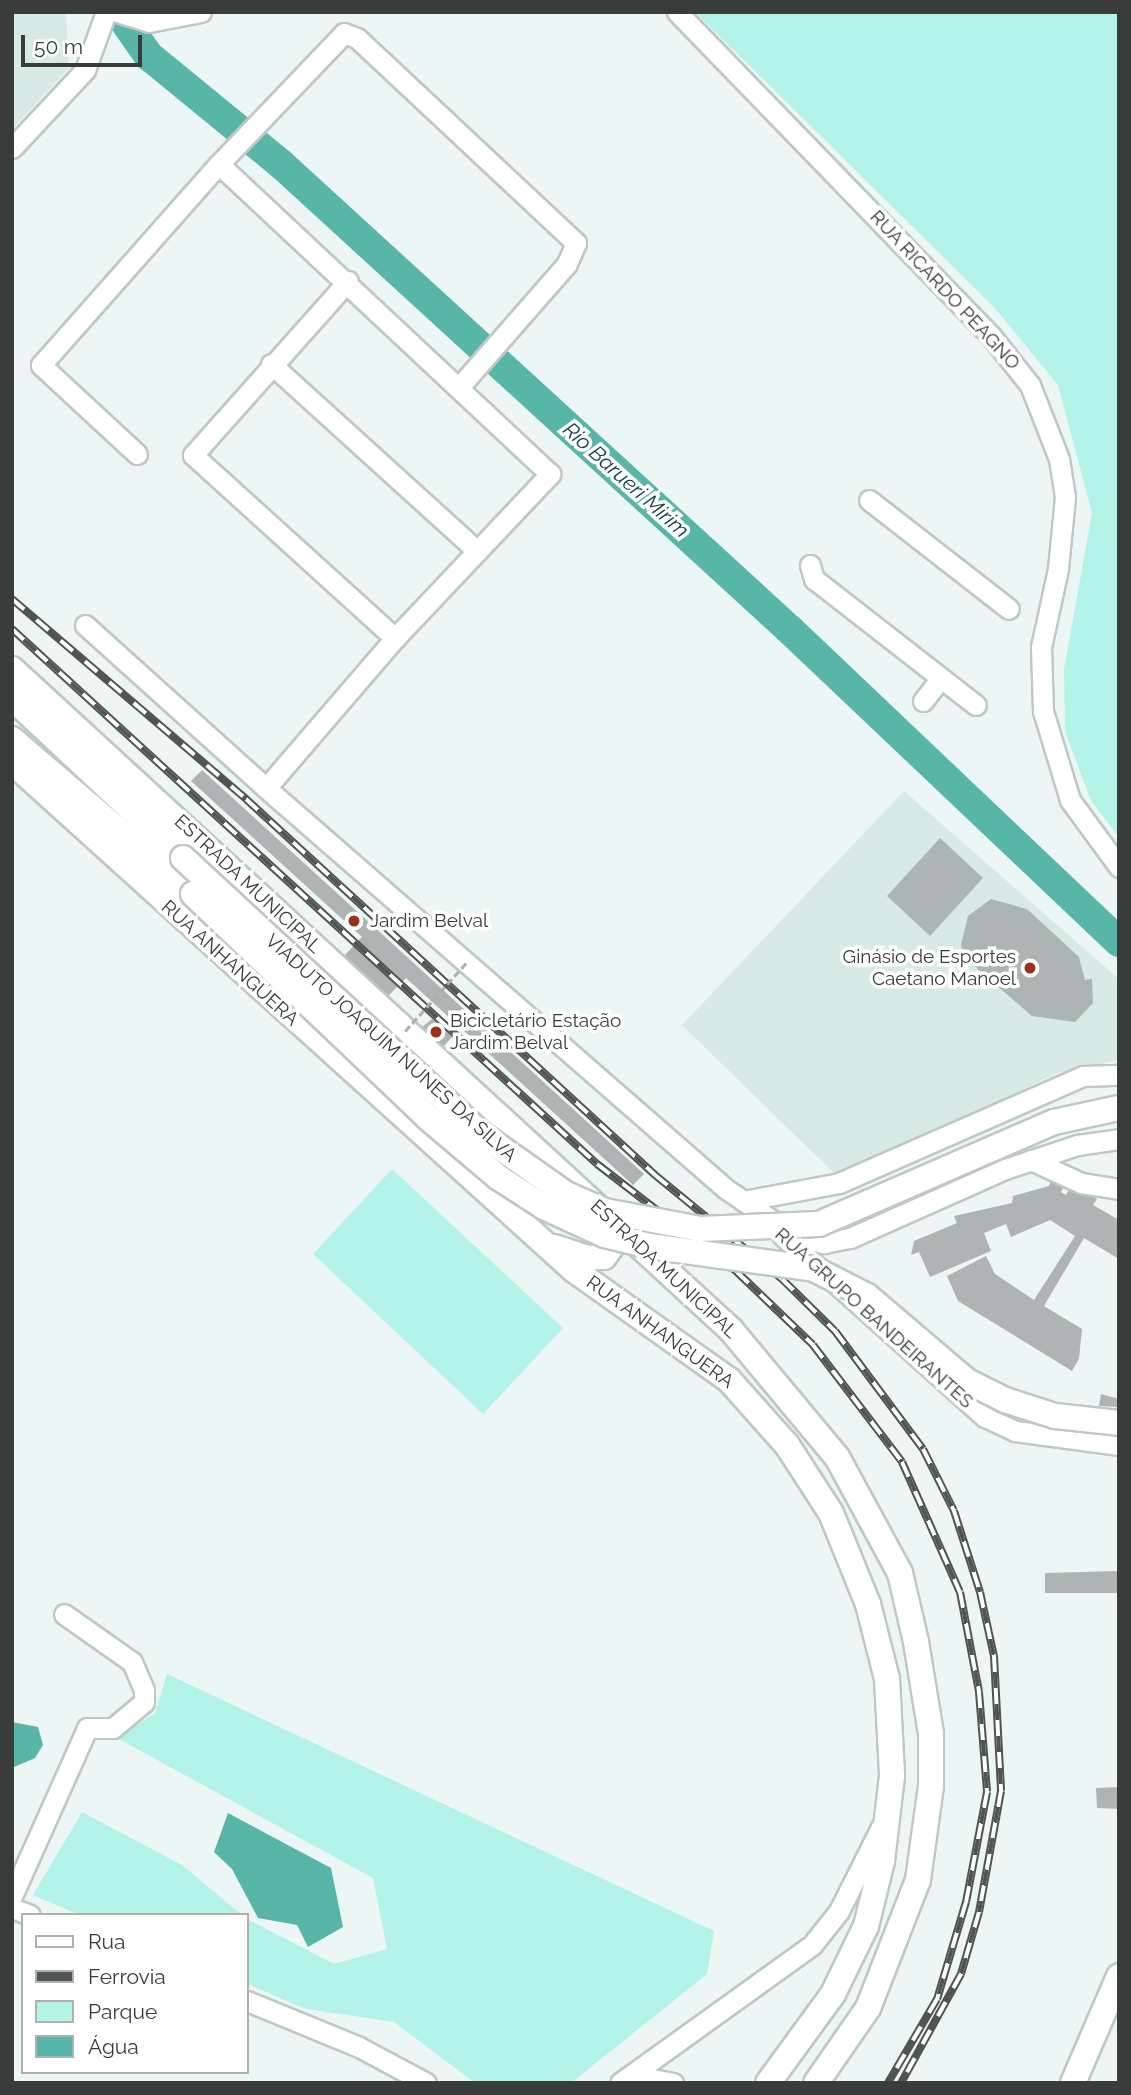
<!DOCTYPE html>
<meta charset="utf-8">
<style>
body{margin:0}
#map{position:relative;width:1131px;height:2095px;overflow:hidden;background:#ecf6f4;font-family:Raleway,sans-serif}
div>[style]{position:absolute}
.built>*{inset:0;background:#d8eae6}
.green>*{inset:0;background:#b4f4e8}
.water>*{inset:0;background:#58b6a8}
.river>*{height:30px;margin:-15px;padding:0 15px;transform-origin:15px;border-radius:15px;background:#58b6a8}
.building>*{inset:0;background:#acb5b3}
.roads{filter:drop-shadow(2px 0 #bfc8c6) drop-shadow(-2px 0 #bfc8c6) drop-shadow(0 2px #bfc8c6) drop-shadow(0 -2px #bfc8c6)}
.minor>*{height:19px;margin:-9.5px;padding:0 9.5px;transform-origin:9.5px;border-radius:9.5px;background:#fff}
.major>*{height:24px;margin:-12px;padding:0 12px;transform-origin:12px;border-radius:12px;background:#fff}
.rail>*{height:8px;margin-top:-4px;transform-origin:0;background:repeating-linear-gradient(90deg,#fff 0 16px,#505554 0 32px);box-sizing:border-box;border-block:2px solid #505554}
.path-bridge>*{height:2.5px;margin-top:-1.25px;transform-origin:0;background:repeating-linear-gradient(90deg,#a9b1af 0 7px,transparent 0 10.5px)}
.bridges{filter:drop-shadow(2px 0 #bfc8c6) drop-shadow(-2px 0 #bfc8c6) drop-shadow(0 2px #bfc8c6) drop-shadow(0 -2px #bfc8c6)}
.major-bridge>*{height:24px;margin:-12px;padding:0 12px;transform-origin:12px;border-radius:12px;background:#fff}
.dots>*{width:19px;height:19px;translate:-50% -50%;box-sizing:border-box;border:4px solid #fff;border-radius:50%}
span{translate:-50% -50%;white-space:nowrap;text-align:center;line-height:1.15;-webkit-text-stroke:7px #fff;paint-order:stroke}
.street-label{font-size:19px;color:#383c3b}
.poi-label{font-size:19px;color:#383c3b}
.left{translate:0 -50%;text-align:left}
.right{translate:-100% -50%;text-align:right}
.water-label{font-size:21px;color:#18443e;font-style:italic}
.frame{position:absolute;inset:0;border:14px solid #383c3b;pointer-events:none}
.legend{position:absolute;left:21px;top:1913px;width:228px;height:161px;box-sizing:border-box;background:#fff;border:2px solid #afb1b1;margin:0;padding:9px 12px;list-style:none;font-size:21px;color:#383c3b}
.legend li{display:flex;align-items:center;gap:14px;height:35px}
.legend b{width:35px;border:2px solid #afb1b1}
.scale{position:absolute;left:21px;top:35px;width:121px;height:32px;box-sizing:border-box;border:4px solid #383c3b;border-top:0;padding-left:9px;font-size:21px;line-height:24px;white-space:nowrap;color:#383c3b;-webkit-text-stroke:5px #fff;paint-order:stroke}
</style>
<div id="map">
<div class="built">
<i style="clip-path:polygon(12px 12px,66px 12px,69px 68px,12px 129px)"></i>
<i style="clip-path:polygon(904px 791px,1119px 979px,1119px 1060px,1057px 1073px,839px 1178px,682px 1025px)"></i>
</div>
<div class="green">
<i style="clip-path:polygon(695px 12px,1119px 12px,1119px 837px,1091px 801px,1065px 731px,1064px 669px,1092px 513px,1058px 385px,993px 306px)"></i>
<i style="clip-path:polygon(392px 1169px,563px 1328px,483px 1414px,313px 1254px)"></i>
<i style="clip-path:polygon(167px 1674px,714px 1931px,707px 1974px,571px 2083px,475px 2083px,394px 2022px,306px 2009px,247px 1984px,247px 1919px,334px 1964px,387px 1949px,373px 1878px,117px 1738px,155px 1713px)"></i>
<i style="clip-path:polygon(82px 1812px,182px 1865px,242px 1915px,80px 1915px,33px 1895px)"></i>
</div>
<div class="water">
<i style="clip-path:polygon(12px 1722px,38px 1727px,43px 1745px,35px 1758px,12px 1768px)"></i>
<i style="clip-path:polygon(228px 1813px,331px 1868px,343px 1927px,308px 1947px,297px 1925px,258px 1918px,232px 1869px,214px 1852px)"></i>
</div>
<div class="river">
<i style="left:127px;top:25px;width:38px;rotate:55deg"></i>
<i style="left:149px;top:56px;width:171px;rotate:39.3deg"></i>
<i style="left:281px;top:164px;width:689px;rotate:42.47deg"></i>
<i style="left:789px;top:629px;width:455px;rotate:43.5deg"></i>
</div>
<div class="building">
<i style="clip-path:polygon(202px 770px,417px 966px,644px 1174px,633px 1185px,406px 978px,388px 996px,344px 956px,362px 937px,191px 781px)"></i>
<i style="clip-path:polygon(940px 838px,983px 878px,930px 936px,887px 896px)"></i>
<i style="clip-path:polygon(991px 899px,1027px 909px,1079px 957px,1085px 980px,1092px 979px,1093px 1003px,1075px 1022px,1032px 1016px,965px 958px,961px 945px,968px 916px)"></i>
<i style="clip-path:polygon(432px 1019px,452px 1037px,442px 1048px,422px 1027px)"></i>
<i style="clip-path:polygon(1051px 1181px,1065px 1184px,1061px 1192px,1066px 1195px,1072px 1185px,1097px 1199px,1093px 1205px,1119px 1220px,1119px 1259px,1084px 1238px,1044px 1306px,1082px 1329px,1079px 1359px,1072px 1371px,958px 1301px,947px 1276px,986px 1256px,995px 1274px,1034px 1300px,1075px 1236px,1050px 1220px,1011px 1237px,1006px 1224px,984px 1233px,991px 1251px,930px 1277px,919px 1252px,911px 1255px,914px 1241px,957px 1223px,954px 1216px,1012px 1203px,1013px 1196px,1049px 1186px)"></i>
<i style="clip-path:polygon(1101px 1394px,1119px 1399px,1117px 1407px,1099px 1406px)"></i>
<i style="clip-path:polygon(1119px 1571px,1119px 1593px,1045px 1593px,1045px 1573px)"></i>
<i style="clip-path:polygon(1119px 1787px,1119px 1809px,1097px 1808px,1096px 1788px)"></i>
</div>
<div class="roads">
<div class="minor">
<i style="left:117px;top:12px;width:34px;rotate:17deg"></i>
<i style="left:149px;top:22px;width:53px;rotate:-10.9deg"></i>
<i style="left:677px;top:12px;width:451px;rotate:45.9deg"></i>
<i style="left:991px;top:336px;width:63px;rotate:51.5deg"></i>
<i style="left:1030px;top:385px;width:79px;rotate:68.6deg"></i>
<i style="left:1059px;top:459px;width:38px;rotate:81deg"></i>
<i style="left:1065px;top:497px;width:72px;rotate:95.6deg"></i>
<i style="left:1058px;top:569px;width:80px;rotate:102.3deg"></i>
<i style="left:1041px;top:647px;width:64px;rotate:88.2deg"></i>
<i style="left:1043px;top:711px;width:93px;rotate:73.1deg"></i>
<i style="left:1070px;top:800px;width:83px;rotate:53.8deg"></i>
<i style="left:12px;top:148px;width:107px;rotate:-46.9deg"></i>
<i style="left:85px;top:70px;width:62px;rotate:-70.1deg"></i>
<i style="left:348px;top:281px;width:233px;rotate:131.7deg"></i>
<i style="left:193px;top:455px;width:273px;rotate:42.2deg"></i>
<i style="left:271px;top:364px;width:275px;rotate:42.2deg"></i>
<i style="left:137px;top:454px;width:131px;rotate:-137.2deg"></i>
<i style="left:41px;top:365px;width:268px;rotate:-48.5deg"></i>
<i style="left:219px;top:164px;width:181px;rotate:-46.3deg"></i>
<i style="left:344px;top:33px;width:14px;rotate:21deg"></i>
<i style="left:357px;top:38px;width:300px;rotate:43.1deg"></i>
<i style="left:576px;top:243px;width:24px;rotate:114deg"></i>
<i style="left:566px;top:265px;width:159px;rotate:131.2deg"></i>
<i style="left:869px;top:500px;width:177px;rotate:37.9deg"></i>
<i style="left:810px;top:565px;width:15px;rotate:74deg"></i>
<i style="left:814px;top:579px;width:205px;rotate:37.9deg"></i>
<i style="left:85px;top:625px;width:244px;rotate:42deg"></i>
<i style="left:266px;top:788px;width:198px;rotate:-49.3deg"></i>
<i style="left:395px;top:638px;width:226px;rotate:-46.6deg"></i>
<i style="left:550px;top:474px;width:453px;rotate:-136.9deg"></i>
<i style="left:923px;top:701px;width:28px;rotate:-52deg"></i>
<i style="left:266px;top:788px;width:610px;rotate:41.08deg"></i>
<i style="left:726px;top:1189px;width:86px;rotate:34.1deg"></i>
<i style="left:797px;top:1237px;width:28px;rotate:13deg"></i>
<i style="left:824px;top:1243px;width:26px;rotate:-11deg"></i>
<i style="left:850px;top:1238px;width:170px;rotate:-24deg"></i>
<i style="left:1005px;top:1169px;width:76px;rotate:-18.4deg"></i>
<i style="left:1077px;top:1145px;width:42px;rotate:-8.1deg"></i>
<i style="left:1031px;top:1160px;width:55px;rotate:24.7deg"></i>
<i style="left:1081px;top:1183px;width:38px;rotate:9deg"></i>
<i style="left:743px;top:1201px;width:98px;rotate:-10.6deg"></i>
<i style="left:839px;top:1183px;width:266px;rotate:-23.7deg"></i>
<i style="left:1083px;top:1076px;width:36px;rotate:-2deg"></i>
<i style="left:782px;top:1235px;width:273px;rotate:41.9deg"></i>
<i style="left:985px;top:1417px;width:33px;rotate:25deg"></i>
<i style="left:1015px;top:1431px;width:105px;rotate:7.7deg"></i>
<i style="left:12px;top:1896px;width:184px;rotate:-65.9deg"></i>
<i style="left:87px;top:1728px;width:26px"></i>
<i style="left:113px;top:1728px;width:40px;rotate:-40deg"></i>
<i style="left:144px;top:1702px;width:12px;rotate:-90deg"></i>
<i style="left:144px;top:1690px;width:30px;rotate:-113deg"></i>
<i style="left:132px;top:1662px;width:83px;rotate:-144.8deg"></i>
<i style="left:12px;top:1908px;width:19px;rotate:21deg"></i>
<i style="left:247px;top:2001px;width:121px;rotate:22.3deg"></i>
<i style="left:359px;top:2047px;width:76px;rotate:28.2deg"></i>
<i style="left:632px;top:2075px;width:42px;rotate:11deg"></i>
<i style="left:620px;top:2083px;width:236px;rotate:-35.7deg"></i>
<i style="left:812px;top:1945px;width:43px;rotate:-51.5deg"></i>
<i style="left:839px;top:1911px;width:94px;rotate:-63.4deg"></i>
</div>
<div class="major">
<i style="left:12px;top:669px;width:792px;rotate:42.59deg"></i>
<i style="left:12px;top:698px;width:234px;rotate:43.1deg"></i>
<i style="left:12px;top:739px;width:238px;rotate:40.6deg"></i>
<i style="left:12px;top:762px;width:758px;rotate:42.11deg"></i>
<i style="left:574px;top:1270px;width:190px;rotate:35.4deg"></i>
<i style="left:729px;top:1380px;width:87px;rotate:48.3deg"></i>
<i style="left:787px;top:1445px;width:81px;rotate:57.1deg"></i>
<i style="left:831px;top:1513px;width:98px;rotate:67.9deg"></i>
<i style="left:868px;top:1604px;width:77px;rotate:75.8deg"></i>
<i style="left:887px;top:1679px;width:97px;rotate:87deg"></i>
<i style="left:892px;top:1776px;width:86px;rotate:96.7deg"></i>
<i style="left:882px;top:1861px;width:67px;rotate:103.8deg"></i>
<i style="left:866px;top:1926px;width:76px;rotate:115.9deg"></i>
<i style="left:833px;top:1994px;width:110px;rotate:126.1deg"></i>
<i style="left:632px;top:1239px;width:134px;rotate:42.6deg"></i>
<i style="left:731px;top:1330px;width:165px;rotate:50.2deg"></i>
<i style="left:837px;top:1457px;width:132px;rotate:61.5deg"></i>
<i style="left:900px;top:1573px;width:71px;rotate:76.9deg"></i>
<i style="left:916px;top:1642px;width:93px;rotate:80.7deg"></i>
<i style="left:931px;top:1734px;width:52px;rotate:90deg"></i>
<i style="left:931px;top:1786px;width:95px;rotate:97.9deg"></i>
<i style="left:918px;top:1880px;width:137px;rotate:111.3deg"></i>
<i style="left:868px;top:2008px;width:91px;rotate:124.7deg"></i>
<i style="left:554px;top:1247px;width:36px;rotate:18deg"></i>
<i style="left:588px;top:1258px;width:16px;rotate:-4deg"></i>
<i style="left:604px;top:1257px;width:17px;rotate:-54deg"></i>
<i style="left:614px;top:1243px;width:22px;rotate:-98deg"></i>
<i style="left:1073px;top:2083px;width:116px;rotate:-66.7deg"></i>
</div>
</div>
<div class="rail">
<i style="left:12px;top:599px;width:308px;rotate:40.5deg"></i>
<i style="left:246px;top:799px;width:556px;rotate:42.59deg"></i>
<i style="left:655px;top:1175px;width:164px;rotate:39.3deg"></i>
<i style="left:782px;top:1279px;width:74px;rotate:44.5deg"></i>
<i style="left:835px;top:1331px;width:147px;rotate:53.3deg"></i>
<i style="left:923px;top:1449px;width:69px;rotate:63.4deg"></i>
<i style="left:954px;top:1511px;width:85px;rotate:72.2deg"></i>
<i style="left:980px;top:1592px;width:66px;rotate:77.7deg"></i>
<i style="left:994px;top:1656px;width:135px;rotate:87deg"></i>
<i style="left:1001px;top:1791px;width:123px;rotate:100.3deg"></i>
<i style="left:979px;top:1912px;width:65px;rotate:106.2deg"></i>
<i style="left:961px;top:1974px;width:124px;rotate:118.8deg"></i>
<i style="left:12px;top:629px;width:793px;rotate:42.44deg"></i>
<i style="left:597px;top:1164px;width:177px;rotate:37.6deg"></i>
<i style="left:737px;top:1272px;width:105px;rotate:43.8deg"></i>
<i style="left:813px;top:1345px;width:147px;rotate:52.7deg"></i>
<i style="left:902px;top:1462px;width:142px;rotate:66deg"></i>
<i style="left:960px;top:1592px;width:102px;rotate:79.2deg"></i>
<i style="left:979px;top:1692px;width:100px;rotate:85.4deg"></i>
<i style="left:987px;top:1792px;width:112px;rotate:100.8deg"></i>
<i style="left:966px;top:1902px;width:101px;rotate:106.6deg"></i>
<i style="left:937px;top:1999px;width:97px;rotate:120.3deg"></i>
</div>
<div class="path-bridge">
<i style="left:405px;top:1031px;width:93px;rotate:-48.1deg"></i>
</div>
<div class="bridges">
<div class="major-bridge">
<i style="left:183px;top:858px;width:406px;rotate:42.8deg"></i>
<i style="left:481px;top:1134px;width:104px;rotate:35.2deg"></i>
<i style="left:566px;top:1194px;width:43px;rotate:23.6deg"></i>
<i style="left:605px;top:1211px;width:97px;rotate:10.7deg"></i>
<i style="left:700px;top:1229px;width:119px;rotate:-2.4deg"></i>
<i style="left:819px;top:1224px;width:256px;rotate:-23.5deg"></i>
<i style="left:1054px;top:1122px;width:66px;rotate:-12.2deg"></i>
<i style="left:193px;top:894px;width:325px;rotate:43.6deg"></i>
<i style="left:428px;top:1118px;width:93px;rotate:40.2deg"></i>
<i style="left:499px;top:1178px;width:54px;rotate:32.8deg"></i>
<i style="left:544px;top:1207px;width:67px;rotate:24.7deg"></i>
<i style="left:605px;top:1235px;width:45px;rotate:14deg"></i>
<i style="left:649px;top:1246px;width:167px;rotate:7.9deg"></i>
<i style="left:814px;top:1269px;width:59px;rotate:27deg"></i>
<i style="left:867px;top:1296px;width:131px;rotate:40.4deg"></i>
<i style="left:967px;top:1381px;width:42px;rotate:26.6deg"></i>
<i style="left:1005px;top:1400px;width:52px;rotate:17.7deg"></i>
<i style="left:1055px;top:1416px;width:64px;rotate:6.2deg"></i>
</div>
</div>
<div class="dots">
<i style="left:354px;top:921px;background:#9a311d"></i>
<i style="left:1030px;top:968px;background:#9a311d"></i>
<i style="left:436px;top:1032px;background:#9a311d"></i>
</div>
<div class="street-label">
<span style="left:945px;top:290px;rotate:47deg">RUA RICARDO PEAGNO</span>
<span style="left:248px;top:884px;rotate:43deg">ESTRADA MUNICIPAL</span>
<span style="left:230px;top:963px;rotate:42deg">RUA ANHANGUERA</span>
<span style="left:391px;top:1048px;rotate:42deg">VIADUTO JOAQUIM NUNES DA SILVA</span>
<span style="left:664px;top:1269px;rotate:43deg">ESTRADA MUNICIPAL</span>
<span style="left:874px;top:1318px;rotate:42deg">RUA GRUPO BANDEIRANTES</span>
<span style="left:660px;top:1332px;rotate:36deg">RUA ANHANGUERA</span>
</div>
<div class="poi-label">
<span class="left" style="left:370px;top:921px">Jardim Belval</span>
<span class="right" style="left:1016px;top:968px">Ginásio de Esportes<br>Caetano Manoel</span>
<span class="left" style="left:450px;top:1032px">Bicicletário Estação<br>Jardim Belval</span>
</div>
<div class="water-label">
<span style="left:626px;top:480px;rotate:42deg">Rio Barueri Mirim</span>
</div>
<div class="frame"></div>
<ul class="legend">
<li><b style="height:9px;background:#fff"></b>Rua</li>
<li><b style="height:9px;background:#505554"></b>Ferrovia</li>
<li><b style="height:19px;background:#b4f4e8"></b>Parque</li>
<li><b style="height:19px;background:#58b6a8"></b>Água</li>
</ul>
<div class="scale">50 m</div>
</div>
